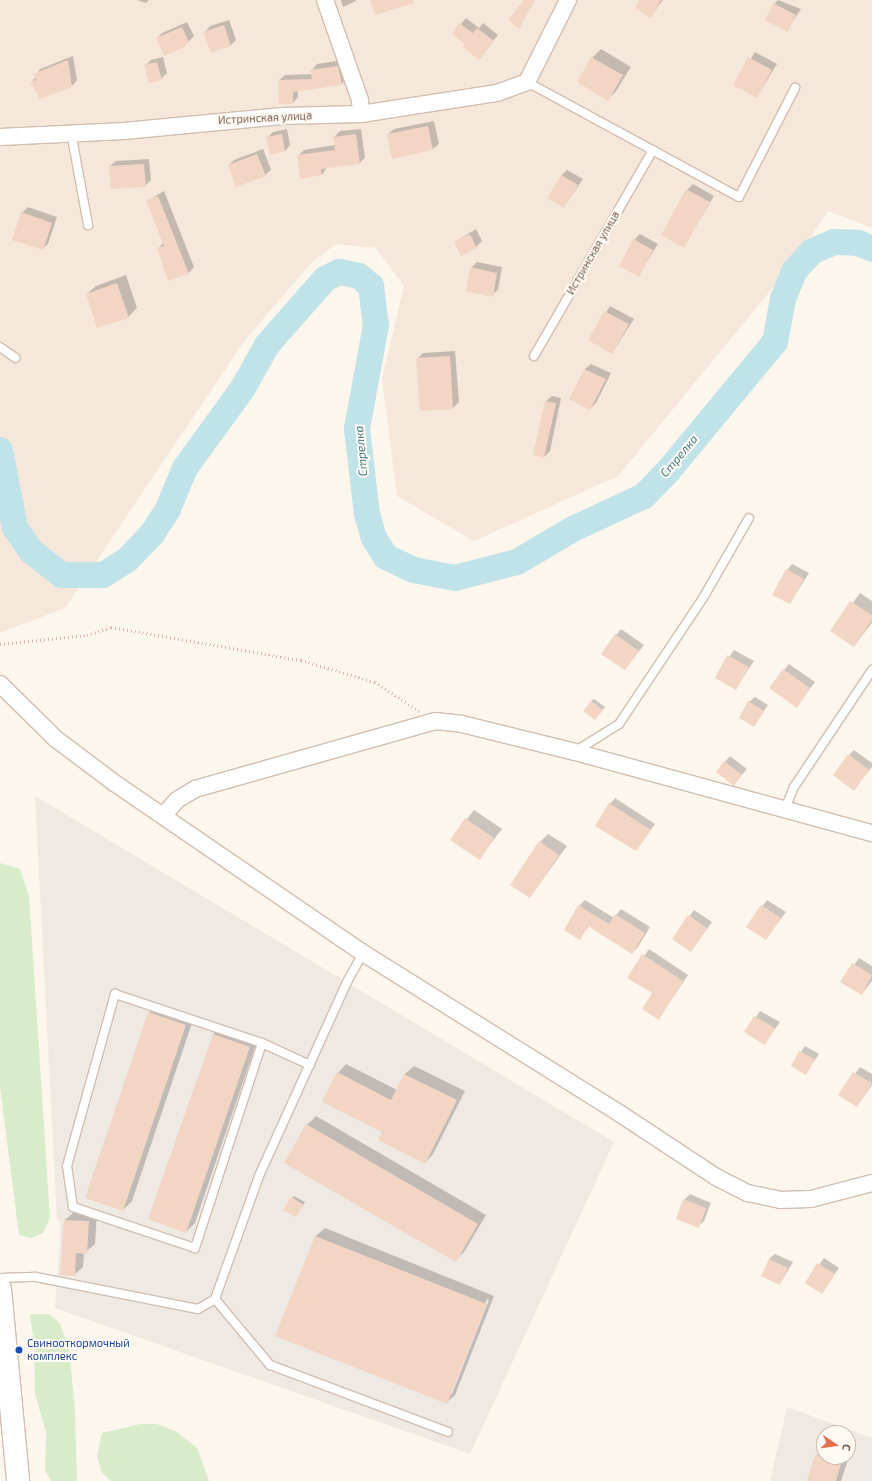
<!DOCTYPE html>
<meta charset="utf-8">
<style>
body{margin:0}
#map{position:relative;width:872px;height:1481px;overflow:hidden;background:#fdf6ec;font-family:"Exo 2",sans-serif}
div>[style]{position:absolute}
.residential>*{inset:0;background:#f5e8da}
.industrial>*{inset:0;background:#efe9e4}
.green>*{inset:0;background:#d8ecc9}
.shadow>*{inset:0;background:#0003}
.river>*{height:26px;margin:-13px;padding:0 13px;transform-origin:13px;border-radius:13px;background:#bfe3e8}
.building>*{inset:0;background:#f3d5c3}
.path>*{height:2.5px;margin-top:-1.25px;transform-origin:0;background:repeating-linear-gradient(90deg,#d9b8a5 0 1px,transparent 0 4px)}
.roads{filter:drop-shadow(1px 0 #d1beb0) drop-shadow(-1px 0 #d1beb0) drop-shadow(0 1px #d1beb0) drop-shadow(0 -1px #d1beb0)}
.lane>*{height:8px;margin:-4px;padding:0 4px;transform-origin:4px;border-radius:4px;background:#fff}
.street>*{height:16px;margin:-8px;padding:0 8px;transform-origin:8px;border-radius:8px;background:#fff}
.secondary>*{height:22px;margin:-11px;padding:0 11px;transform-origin:11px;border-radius:11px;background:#fff}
.dots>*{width:11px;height:11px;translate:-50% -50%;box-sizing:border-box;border:2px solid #fffaf3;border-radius:50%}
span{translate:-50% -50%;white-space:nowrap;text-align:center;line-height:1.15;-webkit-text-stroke:4px #fffaf3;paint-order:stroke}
.street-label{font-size:11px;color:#7a5c4d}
.transit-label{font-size:11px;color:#164399}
.left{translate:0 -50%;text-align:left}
.water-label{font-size:12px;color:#437c86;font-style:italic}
.north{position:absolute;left:816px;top:1425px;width:40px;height:40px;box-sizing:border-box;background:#fffaf3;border:1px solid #cabbb1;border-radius:50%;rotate:103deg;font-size:11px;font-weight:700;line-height:16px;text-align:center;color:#7a5c4d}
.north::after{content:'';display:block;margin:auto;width:14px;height:18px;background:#e76f51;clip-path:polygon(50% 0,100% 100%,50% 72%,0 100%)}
</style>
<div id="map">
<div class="residential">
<i style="clip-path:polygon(0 0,872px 0,872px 228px,828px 211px,794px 262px,618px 476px,474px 541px,397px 496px,382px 379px,404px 286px,376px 248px,336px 244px,312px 262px,245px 340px,65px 608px,0 633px)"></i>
</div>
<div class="industrial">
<i style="clip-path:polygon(35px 796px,614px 1142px,470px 1454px,55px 1308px,61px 1222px,57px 1219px)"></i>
<i style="clip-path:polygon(evenodd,787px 1407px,872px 1438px,872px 1481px,770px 1481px,787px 1407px,824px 1433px,848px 1433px,848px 1457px,824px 1457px,824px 1433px)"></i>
</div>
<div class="green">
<i style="clip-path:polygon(0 863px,20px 869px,29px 896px,50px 1218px,43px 1233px,32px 1238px,19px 1235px,0 1087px)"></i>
<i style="clip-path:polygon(30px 1314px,49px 1314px,60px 1324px,69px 1349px,75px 1410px,77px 1481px,51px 1481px,45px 1470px,46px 1432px,35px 1394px,34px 1343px)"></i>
<i style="clip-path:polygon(140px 1424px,157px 1424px,177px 1432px,197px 1448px,209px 1481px,111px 1481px,102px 1473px,97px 1456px,102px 1433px)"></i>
</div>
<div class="shadow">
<i style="clip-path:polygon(137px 0,149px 0,146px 3px)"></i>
<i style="clip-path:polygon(341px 0,356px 0,356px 1px,343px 7px)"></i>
<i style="clip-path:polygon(640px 0,663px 0,651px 16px)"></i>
<i style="clip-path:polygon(778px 0,801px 9px,787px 30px,774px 4px)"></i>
<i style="clip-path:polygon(466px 18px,479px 28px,483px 23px,498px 35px,479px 58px,467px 44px,453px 33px)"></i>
<i style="clip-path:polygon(229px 20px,236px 40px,231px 45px,205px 32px,210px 26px)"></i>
<i style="clip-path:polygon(187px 22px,194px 36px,184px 46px,157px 38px,162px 33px)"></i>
<i style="clip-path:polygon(601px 49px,631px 67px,616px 91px,608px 99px,578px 82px,592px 58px)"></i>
<i style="clip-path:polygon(755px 52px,777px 64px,757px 97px,735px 85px)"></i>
<i style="clip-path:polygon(73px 56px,77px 80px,72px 86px,32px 82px,40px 69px)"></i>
<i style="clip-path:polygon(163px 57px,167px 73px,161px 79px,145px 66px,151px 60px)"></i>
<i style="clip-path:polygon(343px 60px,347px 78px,342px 84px,298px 90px,298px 97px,293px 103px,279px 80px,285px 75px,312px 74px,312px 70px,317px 64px)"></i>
<i style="clip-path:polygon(434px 121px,439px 144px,433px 149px,393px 158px,388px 134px,394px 129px)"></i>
<i style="clip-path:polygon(287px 129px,290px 145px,285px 151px,268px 137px,273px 132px)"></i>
<i style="clip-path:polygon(361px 129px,365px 158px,359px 163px,327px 167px,322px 175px,298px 156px,304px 150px,335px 145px,334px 137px,340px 131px)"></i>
<i style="clip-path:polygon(263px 149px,271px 170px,265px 175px,229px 165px,234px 160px)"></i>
<i style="clip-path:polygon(149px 159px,151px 180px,145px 186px,110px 166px,116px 161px)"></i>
<i style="clip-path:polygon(567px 170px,583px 179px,564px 207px,562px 175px)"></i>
<i style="clip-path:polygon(693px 184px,714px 196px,684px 246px,687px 190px)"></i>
<i style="clip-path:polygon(164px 191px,194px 267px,189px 273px,169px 280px,158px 249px,163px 243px,147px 201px)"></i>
<i style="clip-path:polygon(28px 207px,57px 217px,48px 244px,42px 249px,22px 213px)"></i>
<i style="clip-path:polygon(476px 229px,482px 241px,476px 247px,455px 242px)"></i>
<i style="clip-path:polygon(640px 234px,658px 244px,638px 276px,634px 240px)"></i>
<i style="clip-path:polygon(477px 262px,502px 267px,498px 290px,492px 295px,471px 268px)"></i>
<i style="clip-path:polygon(126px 275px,137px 308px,128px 317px,87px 294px,96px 286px)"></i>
<i style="clip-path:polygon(610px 306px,634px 319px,612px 353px,589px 340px)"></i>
<i style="clip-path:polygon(455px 351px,459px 402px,453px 408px,421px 410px,417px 359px,423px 353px)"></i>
<i style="clip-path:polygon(591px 364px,611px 373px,596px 403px,590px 409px,570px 399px,585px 369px)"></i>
<i style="clip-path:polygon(552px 396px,561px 398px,550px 451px,544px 457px,546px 401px)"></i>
<i style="clip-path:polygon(792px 564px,809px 573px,790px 603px,787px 570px)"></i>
<i style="clip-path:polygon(860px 593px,872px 601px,872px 623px,854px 646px,832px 631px)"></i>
<i style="clip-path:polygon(621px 629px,644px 645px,625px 669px,616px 635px)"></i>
<i style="clip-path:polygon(734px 650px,754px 661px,736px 688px,716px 677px)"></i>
<i style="clip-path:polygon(789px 664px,815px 682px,797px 706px,784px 670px)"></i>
<i style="clip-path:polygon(755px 697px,768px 705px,754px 726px,749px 702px)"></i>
<i style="clip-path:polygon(594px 699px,605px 707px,598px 716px,591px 701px)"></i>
<i style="clip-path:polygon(854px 750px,872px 763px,872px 767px,854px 789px,849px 755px)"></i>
<i style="clip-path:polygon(730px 756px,747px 769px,734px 784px,725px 762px)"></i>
<i style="clip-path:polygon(615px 798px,655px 824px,636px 850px,610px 804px)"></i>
<i style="clip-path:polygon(474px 810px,502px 829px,479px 859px,451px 840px)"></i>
<i style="clip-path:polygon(548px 834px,567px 846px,530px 897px,540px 842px)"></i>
<i style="clip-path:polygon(585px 900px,614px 918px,621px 909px,650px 927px,638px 947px,632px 953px,589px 926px,580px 938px,579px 906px)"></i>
<i style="clip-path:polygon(767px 900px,786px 912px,766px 939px,747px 926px)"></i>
<i style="clip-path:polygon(694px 910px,712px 922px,691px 951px,673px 939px)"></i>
<i style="clip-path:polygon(649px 949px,688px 975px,659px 1018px,654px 993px,629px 978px)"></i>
<i style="clip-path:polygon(859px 958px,872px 966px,872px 981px,862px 994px,842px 982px)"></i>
<i style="clip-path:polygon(157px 1004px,194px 1017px,132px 1201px,123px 1210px,149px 1013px)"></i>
<i style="clip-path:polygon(760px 1011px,780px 1022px,765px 1043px,746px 1032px)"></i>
<i style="clip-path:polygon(222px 1026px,258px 1038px,195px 1223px,186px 1232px,213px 1034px)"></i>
<i style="clip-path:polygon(805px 1046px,819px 1054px,806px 1073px,792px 1066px)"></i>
<i style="clip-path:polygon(346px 1064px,397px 1090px,405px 1074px,414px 1066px,465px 1091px,433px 1154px,425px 1163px,383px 1131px,338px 1073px)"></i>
<i style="clip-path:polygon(860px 1067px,872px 1074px,872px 1085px,857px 1106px,840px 1095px)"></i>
<i style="clip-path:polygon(316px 1116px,486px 1215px,464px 1252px,455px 1261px,307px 1125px)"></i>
<i style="clip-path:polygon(690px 1194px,711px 1203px,704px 1221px,698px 1227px,684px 1200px)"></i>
<i style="clip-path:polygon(294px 1196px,305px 1202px,296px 1216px,292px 1198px)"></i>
<i style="clip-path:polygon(74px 1212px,97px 1213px,95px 1244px,84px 1253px,83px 1267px,74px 1275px,65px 1220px)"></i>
<i style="clip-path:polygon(evenodd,325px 1228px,494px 1296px,455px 1395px,446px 1403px,277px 1335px,316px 1236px,325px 1228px,487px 1299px,489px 1300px,452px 1394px,450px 1394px,487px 1299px)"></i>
<i style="clip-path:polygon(775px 1254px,793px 1262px,780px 1284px,769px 1259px)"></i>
<i style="clip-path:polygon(824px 1258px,839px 1268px,822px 1293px,806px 1283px)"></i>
<i style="clip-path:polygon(848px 1440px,854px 1441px,841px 1481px,812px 1481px,816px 1456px,824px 1448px,824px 1457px,848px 1457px)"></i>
</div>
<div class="river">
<i style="left:0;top:450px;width:79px;rotate:79.1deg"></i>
<i style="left:15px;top:528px;width:28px;rotate:55deg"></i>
<i style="left:31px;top:551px;width:39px;rotate:38deg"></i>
<i style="left:62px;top:575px;width:41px"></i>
<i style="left:103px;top:575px;width:28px;rotate:-32deg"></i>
<i style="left:127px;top:560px;width:36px;rotate:-46deg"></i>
<i style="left:152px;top:534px;width:30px;rotate:-57deg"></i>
<i style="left:168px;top:509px;width:44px;rotate:-67.5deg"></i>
<i style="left:185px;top:468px;width:99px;rotate:-54.1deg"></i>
<i style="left:243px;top:388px;width:49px;rotate:-60.8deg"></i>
<i style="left:267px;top:345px;width:88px;rotate:-48.7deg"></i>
<i style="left:325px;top:279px;width:16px;rotate:-27deg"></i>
<i style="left:339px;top:272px;width:20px;rotate:11deg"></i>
<i style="left:359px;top:276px;width:16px;rotate:40deg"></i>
<i style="left:371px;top:286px;width:39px;rotate:83deg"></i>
<i style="left:376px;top:325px;width:106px;rotate:100.4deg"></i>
<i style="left:357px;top:429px;width:86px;rotate:83.3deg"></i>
<i style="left:367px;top:514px;width:25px;rotate:74deg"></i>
<i style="left:374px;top:538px;width:22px;rotate:58deg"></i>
<i style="left:386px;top:557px;width:31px;rotate:25deg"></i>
<i style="left:414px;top:570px;width:42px;rotate:11deg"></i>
<i style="left:455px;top:578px;width:64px;rotate:-14.5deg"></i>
<i style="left:517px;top:562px;width:65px;rotate:-30.5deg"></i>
<i style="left:573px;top:529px;width:78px;rotate:-24.9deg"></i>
<i style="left:644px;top:496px;width:36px;rotate:-46deg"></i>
<i style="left:669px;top:470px;width:166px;rotate:-50.4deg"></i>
<i style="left:775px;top:342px;width:44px;rotate:-79.5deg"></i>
<i style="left:783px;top:299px;width:31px;rotate:-68deg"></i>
<i style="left:795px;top:270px;width:26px;rotate:-47deg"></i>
<i style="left:813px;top:251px;width:23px;rotate:-23deg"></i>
<i style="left:834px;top:242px;width:24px;rotate:2deg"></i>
<i style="left:858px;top:243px;width:15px;rotate:23deg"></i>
</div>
<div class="building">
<i style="clip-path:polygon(370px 0,413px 0,414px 3px,375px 15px)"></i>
<i style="clip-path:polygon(524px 0,535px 0,519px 29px,508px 20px)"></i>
<i style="clip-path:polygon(639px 0,661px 0,651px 18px,635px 8px)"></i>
<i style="clip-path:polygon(773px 3px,796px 15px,788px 32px,765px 20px)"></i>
<i style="clip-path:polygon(459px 23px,473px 33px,477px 28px,494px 41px,479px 60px,463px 47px,465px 44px,452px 34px)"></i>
<i style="clip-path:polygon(224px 25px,231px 46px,211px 53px,203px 32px)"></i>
<i style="clip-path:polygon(182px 27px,189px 43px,184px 45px,185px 47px,164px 56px,156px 38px)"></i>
<i style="clip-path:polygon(591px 57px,623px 75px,608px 101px,577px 82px)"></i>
<i style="clip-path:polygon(748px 57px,772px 70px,757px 98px,733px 85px)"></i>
<i style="clip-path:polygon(68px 60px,72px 87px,40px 99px,30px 82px,36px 80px,33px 74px)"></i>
<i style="clip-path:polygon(157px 62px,162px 80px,149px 83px,144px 65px)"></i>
<i style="clip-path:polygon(338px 66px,342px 85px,293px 92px,293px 104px,279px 104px,278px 80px,312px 79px,310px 70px)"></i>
<i style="clip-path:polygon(428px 126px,433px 150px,392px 159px,387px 134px)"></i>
<i style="clip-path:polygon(282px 134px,285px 151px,270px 155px,266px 137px)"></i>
<i style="clip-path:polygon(356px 134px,360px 164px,321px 169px,322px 175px,300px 179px,297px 155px,335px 150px,333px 137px)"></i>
<i style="clip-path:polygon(257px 154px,266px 176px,236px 187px,228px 165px)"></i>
<i style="clip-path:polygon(144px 164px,146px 187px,111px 189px,109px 166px)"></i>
<i style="clip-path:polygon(561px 175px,578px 185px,564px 208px,547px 198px)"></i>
<i style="clip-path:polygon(686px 189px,710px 202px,684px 248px,661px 235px)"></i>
<i style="clip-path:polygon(158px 196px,189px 274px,168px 281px,157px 248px,164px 246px,146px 200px)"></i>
<i style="clip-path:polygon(21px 212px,52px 223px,43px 250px,12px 240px)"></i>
<i style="clip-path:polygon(470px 234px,477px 248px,461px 256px,454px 242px)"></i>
<i style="clip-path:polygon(633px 239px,653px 250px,639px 277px,619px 266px)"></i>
<i style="clip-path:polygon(470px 267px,497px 273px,493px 297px,466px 291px)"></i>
<i style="clip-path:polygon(117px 283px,129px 318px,97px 328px,86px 294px)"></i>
<i style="clip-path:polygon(604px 311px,629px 324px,612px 354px,588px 340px)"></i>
<i style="clip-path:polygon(450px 356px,453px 409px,420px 411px,416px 358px)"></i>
<i style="clip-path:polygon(584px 369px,606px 379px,590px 410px,569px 399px)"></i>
<i style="clip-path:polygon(545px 401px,556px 403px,544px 458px,533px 455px)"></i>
<i style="clip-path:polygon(786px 569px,804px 579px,790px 604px,772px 595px)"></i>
<i style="clip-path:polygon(850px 601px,872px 615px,872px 620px,854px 647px,830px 631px)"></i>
<i style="clip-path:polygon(615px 634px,639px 651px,625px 670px,601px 654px)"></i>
<i style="clip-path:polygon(727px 655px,749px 667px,736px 690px,715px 678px)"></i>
<i style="clip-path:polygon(783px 669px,810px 688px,797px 708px,769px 688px)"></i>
<i style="clip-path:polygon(591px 701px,603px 710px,595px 720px,583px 711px)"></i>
<i style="clip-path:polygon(748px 701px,764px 711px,754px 727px,739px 718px)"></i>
<i style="clip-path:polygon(848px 754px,869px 770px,854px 791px,833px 775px)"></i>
<i style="clip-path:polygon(724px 761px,742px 775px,734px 786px,716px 772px)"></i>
<i style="clip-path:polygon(609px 803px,651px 830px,636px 851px,595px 826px)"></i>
<i style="clip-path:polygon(465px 818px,494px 838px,480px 860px,450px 840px)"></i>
<i style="clip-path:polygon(539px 841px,559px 855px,530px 898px,510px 885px)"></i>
<i style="clip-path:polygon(578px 905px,609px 924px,615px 914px,645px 933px,632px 954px,588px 926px,580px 940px,564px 930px)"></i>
<i style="clip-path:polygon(761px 905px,781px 918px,766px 940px,746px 927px)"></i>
<i style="clip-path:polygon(688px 915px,707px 928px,691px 952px,672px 939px)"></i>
<i style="clip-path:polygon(642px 954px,683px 981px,659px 1020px,642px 1009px,652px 993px,627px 978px)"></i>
<i style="clip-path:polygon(852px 963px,872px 975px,862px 995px,840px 982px)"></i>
<i style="clip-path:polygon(148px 1012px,186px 1025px,123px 1211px,85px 1198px)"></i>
<i style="clip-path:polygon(754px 1016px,775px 1028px,765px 1045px,744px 1032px)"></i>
<i style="clip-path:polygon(213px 1034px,250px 1047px,186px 1233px,148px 1219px)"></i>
<i style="clip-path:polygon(799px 1051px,815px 1059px,806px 1075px,791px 1066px)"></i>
<i style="clip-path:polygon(337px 1072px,391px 1100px,404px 1074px,457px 1100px,425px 1164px,378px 1140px,382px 1132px,322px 1102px)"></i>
<i style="clip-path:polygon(853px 1072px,872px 1083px,857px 1107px,838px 1095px)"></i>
<i style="clip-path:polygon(306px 1124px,478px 1224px,456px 1262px,284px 1163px)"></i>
<i style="clip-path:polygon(291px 1197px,304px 1205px,296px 1217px,283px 1210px)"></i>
<i style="clip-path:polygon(683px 1199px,706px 1208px,699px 1228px,676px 1219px)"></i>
<i style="clip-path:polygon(64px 1220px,89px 1221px,87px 1254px,76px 1253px,75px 1276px,60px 1275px)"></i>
<i style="clip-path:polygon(315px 1236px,487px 1304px,447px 1404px,275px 1336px)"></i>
<i style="clip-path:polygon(769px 1259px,788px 1268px,780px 1285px,761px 1276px)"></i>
<i style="clip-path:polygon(817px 1263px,835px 1274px,822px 1294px,805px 1283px)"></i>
<i style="clip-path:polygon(815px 1455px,843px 1457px,836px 1481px,807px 1481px)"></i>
</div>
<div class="path">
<i style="left:0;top:644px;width:87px;rotate:-5.9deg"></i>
<i style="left:87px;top:635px;width:25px;rotate:-18deg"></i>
<i style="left:111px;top:627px;width:193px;rotate:9.9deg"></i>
<i style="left:301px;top:660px;width:77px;rotate:16.6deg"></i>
<i style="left:375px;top:682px;width:53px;rotate:33.4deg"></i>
</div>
<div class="roads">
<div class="lane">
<i style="left:527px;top:82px;width:241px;rotate:28.5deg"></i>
<i style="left:739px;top:197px;width:123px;rotate:-62.8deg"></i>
<i style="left:71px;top:132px;width:95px;rotate:79.6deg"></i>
<i style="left:0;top:347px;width:19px;rotate:35deg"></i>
<i style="left:534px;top:356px;width:238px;rotate:-60deg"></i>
<i style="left:576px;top:751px;width:51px;rotate:-32.1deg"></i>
<i style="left:619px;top:724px;width:151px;rotate:-56.3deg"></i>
<i style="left:703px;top:598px;width:92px;rotate:-60.1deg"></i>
<i style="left:785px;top:809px;width:24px;rotate:-68deg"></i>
<i style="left:794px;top:787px;width:141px;rotate:-56.3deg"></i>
<i style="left:262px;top:1043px;width:216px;rotate:108.1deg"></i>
<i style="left:195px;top:1248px;width:129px;rotate:-161.4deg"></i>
<i style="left:73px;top:1207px;width:41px;rotate:-98.3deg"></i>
<i style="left:67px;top:1166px;width:179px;rotate:-74.4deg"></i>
<i style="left:115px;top:994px;width:155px;rotate:18.4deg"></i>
<i style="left:262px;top:1043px;width:53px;rotate:24.6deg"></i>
<i style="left:0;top:1278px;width:36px;rotate:-2deg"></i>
<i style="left:36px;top:1277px;width:165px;rotate:11.2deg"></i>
<i style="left:198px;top:1309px;width:20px;rotate:-30deg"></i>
<i style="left:215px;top:1299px;width:131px;rotate:-70.3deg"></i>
<i style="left:259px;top:1176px;width:213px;rotate:-65.6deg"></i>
<i style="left:347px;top:982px;width:33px;rotate:-61deg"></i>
<i style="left:215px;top:1299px;width:86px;rotate:50.2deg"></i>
<i style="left:270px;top:1365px;width:190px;rotate:20.6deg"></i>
</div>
<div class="street">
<i style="left:325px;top:0;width:106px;rotate:70.7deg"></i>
<i style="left:360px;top:100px;width:14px;rotate:86deg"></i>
<i style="left:0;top:137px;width:124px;rotate:-2.8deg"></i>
<i style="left:124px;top:131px;width:159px;rotate:-5.4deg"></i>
<i style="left:282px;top:116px;width:79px;rotate:-1.5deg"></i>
<i style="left:361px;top:114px;width:138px;rotate:-8.8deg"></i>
<i style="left:497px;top:93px;width:32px;rotate:-20deg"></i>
<i style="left:527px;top:82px;width:92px;rotate:-63.4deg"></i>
<i style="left:0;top:684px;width:78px;rotate:44.5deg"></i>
<i style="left:56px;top:739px;width:75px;rotate:36.9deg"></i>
<i style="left:116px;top:784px;width:299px;rotate:34.4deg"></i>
<i style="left:363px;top:953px;width:302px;rotate:32deg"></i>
<i style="left:619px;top:1113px;width:116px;rotate:33.4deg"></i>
<i style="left:716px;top:1177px;width:36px;rotate:27deg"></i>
<i style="left:748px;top:1193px;width:33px;rotate:12deg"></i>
<i style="left:780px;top:1200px;width:31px;rotate:-2deg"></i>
<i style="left:811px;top:1199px;width:63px;rotate:-14.7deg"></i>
<i style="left:163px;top:816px;width:21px;rotate:-49deg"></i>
<i style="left:177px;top:800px;width:21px;rotate:-31deg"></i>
<i style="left:195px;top:789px;width:249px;rotate:-15.8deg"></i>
<i style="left:435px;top:721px;width:27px;rotate:6deg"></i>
<i style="left:462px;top:724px;width:116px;rotate:13.9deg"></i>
<i style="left:575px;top:752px;width:308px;rotate:15.3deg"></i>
</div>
<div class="secondary">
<i style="left:0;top:1289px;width:193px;rotate:84.6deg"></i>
</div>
</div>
<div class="dots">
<i style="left:19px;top:1350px;background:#1a4fb4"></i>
</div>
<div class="street-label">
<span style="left:265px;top:118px;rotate:-3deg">Истринская улица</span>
<span style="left:593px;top:253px;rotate:-60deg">Истринская улица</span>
</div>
<div class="transit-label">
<span class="left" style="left:27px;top:1350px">Свинооткормочный<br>комплекс</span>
</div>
<div class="water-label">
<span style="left:361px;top:451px;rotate:-95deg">Стрелка</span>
<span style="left:679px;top:456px;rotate:-50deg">Стрелка</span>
</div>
<div class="north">С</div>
</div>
